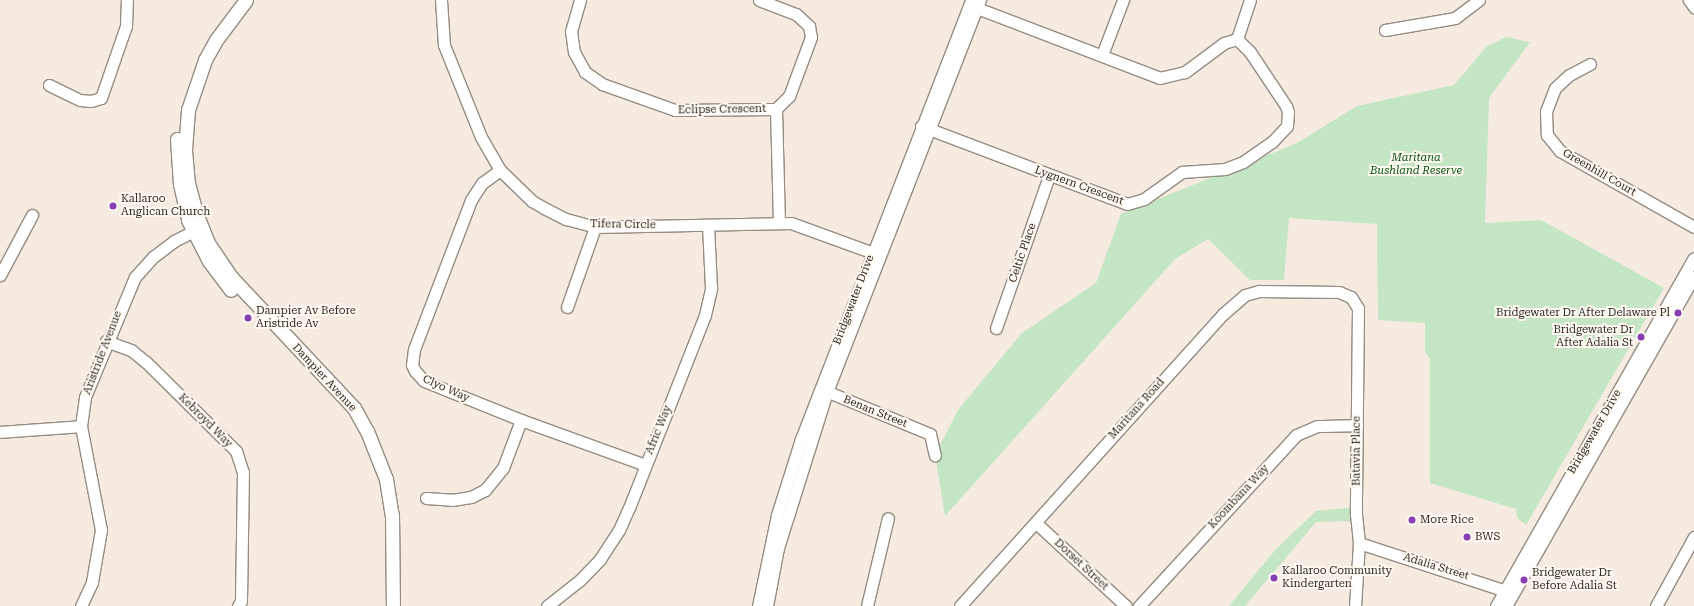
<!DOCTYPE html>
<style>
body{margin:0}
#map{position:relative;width:1694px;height:606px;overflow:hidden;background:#f5ebe0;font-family:"Roboto Serif",serif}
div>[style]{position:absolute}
.green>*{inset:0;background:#c4e6c4}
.roads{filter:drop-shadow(1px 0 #958c82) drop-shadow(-1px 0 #958c82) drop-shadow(0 1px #958c82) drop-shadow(0 -1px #958c82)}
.minor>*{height:11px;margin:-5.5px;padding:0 5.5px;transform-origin:5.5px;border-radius:5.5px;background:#fff}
.major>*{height:13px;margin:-6.5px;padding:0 6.5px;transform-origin:6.5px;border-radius:6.5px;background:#fff}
.dots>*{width:11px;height:11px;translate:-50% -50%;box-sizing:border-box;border:2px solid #fff9f2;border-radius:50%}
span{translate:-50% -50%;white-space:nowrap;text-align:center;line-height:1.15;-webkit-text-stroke:4px #fff9f2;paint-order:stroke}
.street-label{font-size:11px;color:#2c2924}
.park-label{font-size:11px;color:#055213;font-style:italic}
.poi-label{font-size:11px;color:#2c2924}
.left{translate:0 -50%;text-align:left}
.right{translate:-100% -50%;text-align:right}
</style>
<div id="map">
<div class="green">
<i style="clip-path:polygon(1506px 37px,1530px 42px,1489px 98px,1485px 223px,1541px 220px,1664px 288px,1526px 525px,1517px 518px,1516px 509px,1430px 483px,1430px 359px,1425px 352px,1425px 323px,1378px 320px,1377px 224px,1289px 218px,1284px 280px,1250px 280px,1208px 239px,1175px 259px,945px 516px,935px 455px,958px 410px,1022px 333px,1096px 283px,1121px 214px,1297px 143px,1357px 106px,1454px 85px,1487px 46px)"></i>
<i style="clip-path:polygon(1356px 507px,1356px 521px,1316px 522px,1245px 606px,1229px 606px,1276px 549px,1316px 511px)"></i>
</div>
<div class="roads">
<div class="minor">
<i style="left:441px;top:0;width:45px;rotate:86.2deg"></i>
<i style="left:444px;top:45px;width:99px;rotate:68.1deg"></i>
<i style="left:481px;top:137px;width:38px;rotate:60deg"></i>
<i style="left:500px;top:170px;width:45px;rotate:44.1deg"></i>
<i style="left:532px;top:201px;width:14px;rotate:30deg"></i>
<i style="left:544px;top:208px;width:25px;rotate:27deg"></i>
<i style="left:566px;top:219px;width:30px;rotate:15deg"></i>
<i style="left:595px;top:227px;width:196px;rotate:-1.2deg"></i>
<i style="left:791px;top:223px;width:94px;rotate:20deg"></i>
<i style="left:580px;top:0;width:32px;rotate:106deg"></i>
<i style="left:571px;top:31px;width:21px;rotate:82deg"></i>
<i style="left:574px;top:52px;width:23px;rotate:61deg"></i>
<i style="left:585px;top:72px;width:21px;rotate:35deg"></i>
<i style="left:602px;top:84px;width:77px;rotate:19.6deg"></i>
<i style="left:675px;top:110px;width:101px;rotate:-0.6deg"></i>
<i style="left:759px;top:0;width:40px;rotate:21deg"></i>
<i style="left:796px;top:14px;width:18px;rotate:43deg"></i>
<i style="left:809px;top:26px;width:11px;rotate:80deg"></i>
<i style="left:811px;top:37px;width:63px;rotate:110.4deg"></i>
<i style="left:789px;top:96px;width:18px;rotate:135deg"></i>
<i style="left:776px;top:109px;width:113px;rotate:88.5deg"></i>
<i style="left:1689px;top:0;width:9px;rotate:54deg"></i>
<i style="left:1385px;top:30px;width:71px;rotate:-9.7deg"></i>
<i style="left:1455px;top:18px;width:30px;rotate:-37deg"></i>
<i style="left:1237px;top:39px;width:41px;rotate:-71.6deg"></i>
<i style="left:1102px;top:55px;width:59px;rotate:-69.1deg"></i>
<i style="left:1590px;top:64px;width:24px;rotate:152deg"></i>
<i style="left:1569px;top:75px;width:19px;rotate:137deg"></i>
<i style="left:1555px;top:88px;width:25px;rotate:111deg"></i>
<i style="left:1546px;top:111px;width:24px;rotate:88deg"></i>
<i style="left:1547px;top:135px;width:21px;rotate:51deg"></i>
<i style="left:1560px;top:151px;width:154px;rotate:29.6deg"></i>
<i style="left:49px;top:85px;width:34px;rotate:26deg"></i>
<i style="left:80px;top:100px;width:11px;rotate:5deg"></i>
<i style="left:91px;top:101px;width:10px;rotate:-17deg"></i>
<i style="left:101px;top:98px;width:76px;rotate:-70.9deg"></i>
<i style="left:126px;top:26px;width:26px;rotate:-88deg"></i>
<i style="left:921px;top:126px;width:220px;rotate:20.7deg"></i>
<i style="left:1127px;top:204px;width:18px;rotate:-16deg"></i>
<i style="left:1144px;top:199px;width:47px;rotate:-35.4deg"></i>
<i style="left:1182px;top:172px;width:43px;rotate:-4deg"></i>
<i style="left:1225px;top:169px;width:19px;rotate:-21deg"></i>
<i style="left:1243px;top:162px;width:35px;rotate:-35deg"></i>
<i style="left:1272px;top:142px;width:22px;rotate:-47deg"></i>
<i style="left:1287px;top:126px;width:14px;rotate:-86deg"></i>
<i style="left:1288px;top:112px;width:6px;rotate:-108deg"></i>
<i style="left:1286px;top:106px;width:65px;rotate:-123.7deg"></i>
<i style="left:1250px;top:52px;width:18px;rotate:-135deg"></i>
<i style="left:1237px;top:39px;width:14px;rotate:163deg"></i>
<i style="left:1224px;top:43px;width:49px;rotate:143.4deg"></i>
<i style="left:1185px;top:72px;width:26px;rotate:167deg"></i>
<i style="left:1160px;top:78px;width:204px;rotate:-159.1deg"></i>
<i style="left:500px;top:170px;width:22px;rotate:144deg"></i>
<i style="left:482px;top:183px;width:20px;rotate:123deg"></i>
<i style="left:471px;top:200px;width:160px;rotate:110.9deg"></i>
<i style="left:414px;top:349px;width:16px;rotate:97deg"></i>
<i style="left:412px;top:365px;width:7px;rotate:63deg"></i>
<i style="left:415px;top:371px;width:13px;rotate:48deg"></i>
<i style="left:424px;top:381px;width:105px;rotate:21.9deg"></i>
<i style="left:521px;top:420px;width:132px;rotate:19.9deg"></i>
<i style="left:0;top:275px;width:68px;rotate:-61.9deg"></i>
<i style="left:567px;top:307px;width:85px;rotate:-70.7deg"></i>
<i style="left:996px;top:328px;width:161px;rotate:-70.8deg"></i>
<i style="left:106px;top:341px;width:27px;rotate:20deg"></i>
<i style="left:131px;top:350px;width:19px;rotate:39deg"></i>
<i style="left:146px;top:362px;width:127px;rotate:44.7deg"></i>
<i style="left:236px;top:451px;width:22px;rotate:72deg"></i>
<i style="left:243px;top:472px;width:129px;rotate:90.9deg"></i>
<i style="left:241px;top:601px;width:6px;rotate:121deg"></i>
<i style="left:821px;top:389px;width:118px;rotate:22.4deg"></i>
<i style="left:930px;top:434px;width:22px;rotate:77deg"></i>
<i style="left:0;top:432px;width:81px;rotate:-4.2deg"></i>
<i style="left:426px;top:498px;width:26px;rotate:4deg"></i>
<i style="left:452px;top:500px;width:19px;rotate:-9deg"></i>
<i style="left:471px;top:497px;width:16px;rotate:-27deg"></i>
<i style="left:485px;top:490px;width:28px;rotate:-51deg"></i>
<i style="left:503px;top:468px;width:51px;rotate:-69.4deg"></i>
<i style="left:1036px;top:523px;width:122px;rotate:42.7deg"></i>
<i style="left:1359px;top:543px;width:158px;rotate:18.1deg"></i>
<i style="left:81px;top:606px;width:26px;rotate:-65deg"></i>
<i style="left:92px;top:582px;width:53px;rotate:-80.2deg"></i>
<i style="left:101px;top:530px;width:106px;rotate:-100.9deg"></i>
<i style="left:81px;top:426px;width:29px;rotate:-82deg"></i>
<i style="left:85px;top:397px;width:130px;rotate:-67.4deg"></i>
<i style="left:135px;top:277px;width:27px;rotate:-48deg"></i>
<i style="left:153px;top:257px;width:26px;rotate:-37deg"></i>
<i style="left:174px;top:241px;width:29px;rotate:-27deg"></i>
<i style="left:547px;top:606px;width:42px;rotate:-38.2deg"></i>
<i style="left:580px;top:580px;width:29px;rotate:-46deg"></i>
<i style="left:600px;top:559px;width:35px;rotate:-57deg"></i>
<i style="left:619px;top:530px;width:24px;rotate:-66deg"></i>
<i style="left:629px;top:508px;width:207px;rotate:-68.5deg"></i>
<i style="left:705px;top:315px;width:28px;rotate:-77deg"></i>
<i style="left:711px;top:288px;width:63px;rotate:-92.7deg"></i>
<i style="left:758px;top:606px;width:93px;rotate:-78.2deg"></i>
<i style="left:777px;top:515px;width:80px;rotate:-72.5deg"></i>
<i style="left:801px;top:439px;width:471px;rotate:-68.8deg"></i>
<i style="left:767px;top:606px;width:59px;rotate:-79.3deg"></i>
<i style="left:778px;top:548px;width:164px;rotate:-72.6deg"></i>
<i style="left:827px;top:392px;width:421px;rotate:-68.7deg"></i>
<i style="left:867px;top:606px;width:90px;rotate:-76.6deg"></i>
<i style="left:960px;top:606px;width:393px;rotate:-48deg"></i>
<i style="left:1223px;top:314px;width:29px;rotate:-41deg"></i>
<i style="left:1245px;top:295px;width:15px;rotate:-16deg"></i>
<i style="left:1259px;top:291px;width:80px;rotate:0.7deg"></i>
<i style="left:1339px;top:292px;width:13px;rotate:23deg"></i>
<i style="left:1351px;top:297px;width:13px;rotate:58deg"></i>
<i style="left:1358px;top:308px;width:206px;rotate:90.6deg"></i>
<i style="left:1356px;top:514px;width:29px;rotate:84deg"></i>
<i style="left:1359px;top:543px;width:63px;rotate:93.6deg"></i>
<i style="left:1139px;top:606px;width:232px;rotate:-47.4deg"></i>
<i style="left:1296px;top:435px;width:23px;rotate:-23deg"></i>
<i style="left:1317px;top:426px;width:40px;rotate:-1.4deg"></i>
<i style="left:1496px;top:606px;width:400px;rotate:-60.4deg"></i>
<i style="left:1506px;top:606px;width:379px;rotate:-60.3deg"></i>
<i style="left:1656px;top:606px;width:79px;rotate:-61.2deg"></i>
</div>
<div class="major">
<i style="left:246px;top:0;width:50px;rotate:126.9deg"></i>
<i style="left:216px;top:40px;width:23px;rotate:119deg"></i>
<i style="left:205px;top:60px;width:53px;rotate:108.8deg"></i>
<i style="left:188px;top:110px;width:40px;rotate:94.3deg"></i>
<i style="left:185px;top:150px;width:33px;rotate:85deg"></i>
<i style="left:188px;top:183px;width:31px;rotate:75deg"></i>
<i style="left:196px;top:213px;width:32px;rotate:68deg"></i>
<i style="left:208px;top:243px;width:41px;rotate:55.9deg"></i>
<i style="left:231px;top:277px;width:180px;rotate:46.8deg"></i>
<i style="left:354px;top:408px;width:26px;rotate:61deg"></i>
<i style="left:367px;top:431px;width:52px;rotate:68.4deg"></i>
<i style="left:386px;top:479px;width:36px;rotate:81deg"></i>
<i style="left:392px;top:515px;width:91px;rotate:89.4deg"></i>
<i style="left:177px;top:139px;width:45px;rotate:86.2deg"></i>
<i style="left:180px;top:184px;width:37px;rotate:77deg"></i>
<i style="left:188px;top:220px;width:46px;rotate:62.9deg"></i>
<i style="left:209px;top:261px;width:36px;rotate:53deg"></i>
</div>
</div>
<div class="dots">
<i style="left:113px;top:206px;background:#853fb2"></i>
<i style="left:1678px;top:313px;background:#853fb2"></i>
<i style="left:248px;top:318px;background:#853fb2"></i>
<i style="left:1641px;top:337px;background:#853fb2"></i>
<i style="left:1412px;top:520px;background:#853fb2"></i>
<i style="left:1467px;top:537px;background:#853fb2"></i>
<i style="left:1274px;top:578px;background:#853fb2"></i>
<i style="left:1524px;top:580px;background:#853fb2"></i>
</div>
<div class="street-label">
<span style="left:722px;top:110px;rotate:-1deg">Eclipse Crescent</span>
<span style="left:1599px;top:173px;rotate:30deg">Greenhill Court</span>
<span style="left:1079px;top:186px;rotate:20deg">Lygnern Crescent</span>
<span style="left:623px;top:225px;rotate:1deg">Tifera Circle</span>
<span style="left:1023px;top:253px;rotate:-71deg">Celtic Place</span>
<span style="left:854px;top:300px;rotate:-69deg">Bridgewater Drive</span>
<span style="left:103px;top:353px;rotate:-69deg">Aristride Avenue</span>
<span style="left:324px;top:378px;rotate:47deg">Dampier Avenue</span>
<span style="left:446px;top:389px;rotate:24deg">Clyo Way</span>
<span style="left:1137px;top:409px;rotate:-48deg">Maritana Road</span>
<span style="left:875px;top:412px;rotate:22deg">Benan Street</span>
<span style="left:205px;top:421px;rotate:45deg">Kebroyd Way</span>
<span style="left:659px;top:430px;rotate:-68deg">Afric Way</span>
<span style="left:1595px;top:432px;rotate:-60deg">Bridgewater Drive</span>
<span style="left:1357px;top:451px;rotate:-90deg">Batavia Place</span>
<span style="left:1239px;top:497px;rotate:-47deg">Koombana Way</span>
<span style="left:1081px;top:565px;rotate:43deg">Dorset Street</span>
<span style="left:1436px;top:567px;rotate:17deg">Adalia Street</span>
</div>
<div class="park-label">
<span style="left:1416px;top:165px">Maritana<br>Bushland Reserve</span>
</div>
<div class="poi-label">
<span class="left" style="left:121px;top:206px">Kallaroo<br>Anglican Church</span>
<span class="left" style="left:256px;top:318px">Dampier Av Before<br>Aristride Av</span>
<span class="right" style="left:1670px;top:313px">Bridgewater Dr After Delaware Pl</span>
<span class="right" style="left:1633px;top:337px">Bridgewater Dr<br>After Adalia St</span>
<span class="left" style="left:1420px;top:520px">More Rice</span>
<span class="left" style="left:1475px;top:537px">BWS</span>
<span class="left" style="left:1282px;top:578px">Kallaroo Community<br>Kindergarten</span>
<span class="left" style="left:1532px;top:580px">Bridgewater Dr<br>Before Adalia St</span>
</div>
</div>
